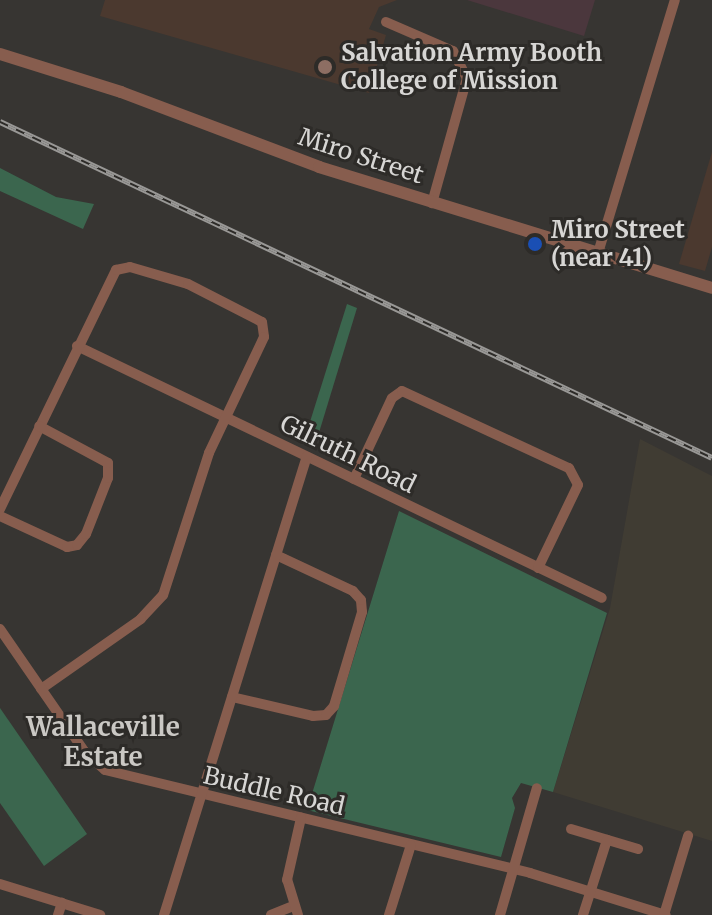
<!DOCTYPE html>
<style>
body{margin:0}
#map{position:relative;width:712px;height:915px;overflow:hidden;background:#373532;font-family:Merriweather,serif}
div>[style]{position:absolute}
.built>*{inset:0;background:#403c33}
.industrial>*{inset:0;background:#4b373d}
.education>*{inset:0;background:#4b392f}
.green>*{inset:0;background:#3b664e}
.minor>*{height:10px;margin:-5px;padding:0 5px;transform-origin:5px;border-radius:5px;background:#875d4e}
.tertiary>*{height:12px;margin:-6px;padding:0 6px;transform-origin:6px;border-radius:6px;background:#875d4e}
.rail>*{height:6px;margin-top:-3px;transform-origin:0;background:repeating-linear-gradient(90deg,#2d2b28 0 9px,#999896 0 18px);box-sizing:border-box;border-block:2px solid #999896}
.dots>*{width:22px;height:22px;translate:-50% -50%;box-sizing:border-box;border:4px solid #2d2b28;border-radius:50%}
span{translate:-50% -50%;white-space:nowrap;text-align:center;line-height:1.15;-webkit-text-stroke:6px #2d2b28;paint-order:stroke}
.poi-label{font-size:24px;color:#d7d6d4;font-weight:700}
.left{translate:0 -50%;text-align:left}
.street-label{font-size:24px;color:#d7d6d4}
.neighbourhood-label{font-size:26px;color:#cac8c4;font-weight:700}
</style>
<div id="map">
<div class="built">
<i style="clip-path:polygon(640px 439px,712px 476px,712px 841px,553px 792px,610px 608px)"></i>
</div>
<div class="industrial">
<i style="clip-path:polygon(467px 0,595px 0,584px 36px)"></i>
</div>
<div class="education">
<i style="clip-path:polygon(105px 0,397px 0,379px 7px,369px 29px,386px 35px,369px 93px,100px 16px)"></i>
<i style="clip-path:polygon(712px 152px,712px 247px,705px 271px,679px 264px)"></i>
</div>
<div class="green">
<i style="clip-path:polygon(0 168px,56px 197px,94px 204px,83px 229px,0 191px)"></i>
<i style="clip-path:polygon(347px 304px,357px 308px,314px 449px,303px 444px)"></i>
<i style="clip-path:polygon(399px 511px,607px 613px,553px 792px,521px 783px,512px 798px,515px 808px,501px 857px,307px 810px)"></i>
<i style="clip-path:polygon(0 708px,87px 834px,44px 866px,0 803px)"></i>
</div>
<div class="minor">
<i style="left:386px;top:22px;width:73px;rotate:23.4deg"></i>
<i style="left:453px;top:51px;width:30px;rotate:63deg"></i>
<i style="left:467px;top:78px;width:130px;rotate:105.6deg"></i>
<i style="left:598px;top:253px;width:264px;rotate:-73.1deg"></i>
<i style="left:77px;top:346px;width:582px;rotate:25.64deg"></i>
<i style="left:354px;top:479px;width:89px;rotate:-64.9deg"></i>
<i style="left:392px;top:398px;width:12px;rotate:-35deg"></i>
<i style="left:402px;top:391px;width:184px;rotate:24.8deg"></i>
<i style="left:569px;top:468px;width:19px;rotate:62deg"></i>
<i style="left:578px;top:485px;width:92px;rotate:115.7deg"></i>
<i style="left:0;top:509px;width:266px;rotate:-64.1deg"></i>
<i style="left:116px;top:270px;width:14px;rotate:-12deg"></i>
<i style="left:130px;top:267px;width:60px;rotate:16.3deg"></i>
<i style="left:188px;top:284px;width:83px;rotate:27.2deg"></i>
<i style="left:262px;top:322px;width:15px;rotate:82deg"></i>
<i style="left:264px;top:337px;width:128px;rotate:115.4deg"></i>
<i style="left:209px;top:453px;width:149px;rotate:107.9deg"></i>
<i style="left:163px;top:595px;width:33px;rotate:133deg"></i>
<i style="left:141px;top:619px;width:122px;rotate:145deg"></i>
<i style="left:0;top:516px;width:74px;rotate:24.8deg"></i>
<i style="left:67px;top:547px;width:10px;rotate:-11deg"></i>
<i style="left:77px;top:545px;width:14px;rotate:-51deg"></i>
<i style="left:86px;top:534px;width:60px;rotate:-68.6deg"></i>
<i style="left:108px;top:478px;width:15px;rotate:-90deg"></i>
<i style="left:108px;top:463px;width:78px;rotate:-151.8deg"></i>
<i style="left:0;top:629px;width:150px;rotate:55.4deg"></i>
<i style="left:85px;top:752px;width:27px;rotate:42deg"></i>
<i style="left:105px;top:770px;width:437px;rotate:13.6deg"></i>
<i style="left:530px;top:873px;width:142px;rotate:17.2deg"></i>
<i style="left:232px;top:697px;width:83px;rotate:13.2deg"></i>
<i style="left:313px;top:716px;width:13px;rotate:-4deg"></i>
<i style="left:326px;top:715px;width:12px;rotate:-48deg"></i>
<i style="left:334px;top:706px;width:98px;rotate:-73.4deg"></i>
<i style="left:362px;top:612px;width:12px;rotate:-95deg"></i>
<i style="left:361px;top:600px;width:12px;rotate:-132deg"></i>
<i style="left:353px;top:591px;width:85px;rotate:-154.9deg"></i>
<i style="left:571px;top:829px;width:70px;rotate:16.6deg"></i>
<i style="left:0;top:884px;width:105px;rotate:17.2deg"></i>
<i style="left:58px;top:915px;width:13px;rotate:-72deg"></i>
<i style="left:164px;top:915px;width:480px;rotate:-72.7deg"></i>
<i style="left:271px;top:915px;width:24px;rotate:-22deg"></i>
<i style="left:298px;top:915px;width:37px;rotate:-107deg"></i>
<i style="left:287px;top:880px;width:64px;rotate:-77.3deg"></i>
<i style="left:389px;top:915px;width:73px;rotate:-72.6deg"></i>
<i style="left:500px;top:915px;width:132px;rotate:-73.8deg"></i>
<i style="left:583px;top:915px;width:79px;rotate:-72.3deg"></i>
<i style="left:664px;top:915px;width:83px;rotate:-73.1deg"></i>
</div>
<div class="tertiary">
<i style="left:0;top:54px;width:127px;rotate:17.4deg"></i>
<i style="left:121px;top:92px;width:212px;rotate:20.7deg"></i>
<i style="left:319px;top:167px;width:411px;rotate:17.1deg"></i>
</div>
<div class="rail">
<i style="left:0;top:122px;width:787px;rotate:25.26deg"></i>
</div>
<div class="dots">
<i style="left:325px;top:67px;background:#8d6e63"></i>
<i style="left:535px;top:244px;background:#1a4fb4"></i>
</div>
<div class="poi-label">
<span class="left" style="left:341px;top:67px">Salvation Army Booth<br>College of Mission</span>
<span class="left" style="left:551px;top:244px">Miro Street<br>(near 41)</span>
</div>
<div class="street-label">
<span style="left:361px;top:156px;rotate:18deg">Miro Street</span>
<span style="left:348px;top:454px;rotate:26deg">Gilruth Road</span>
<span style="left:274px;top:791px;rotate:13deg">Buddle Road</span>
</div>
<div class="neighbourhood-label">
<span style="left:103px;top:742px">Wallaceville<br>Estate</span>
</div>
</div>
